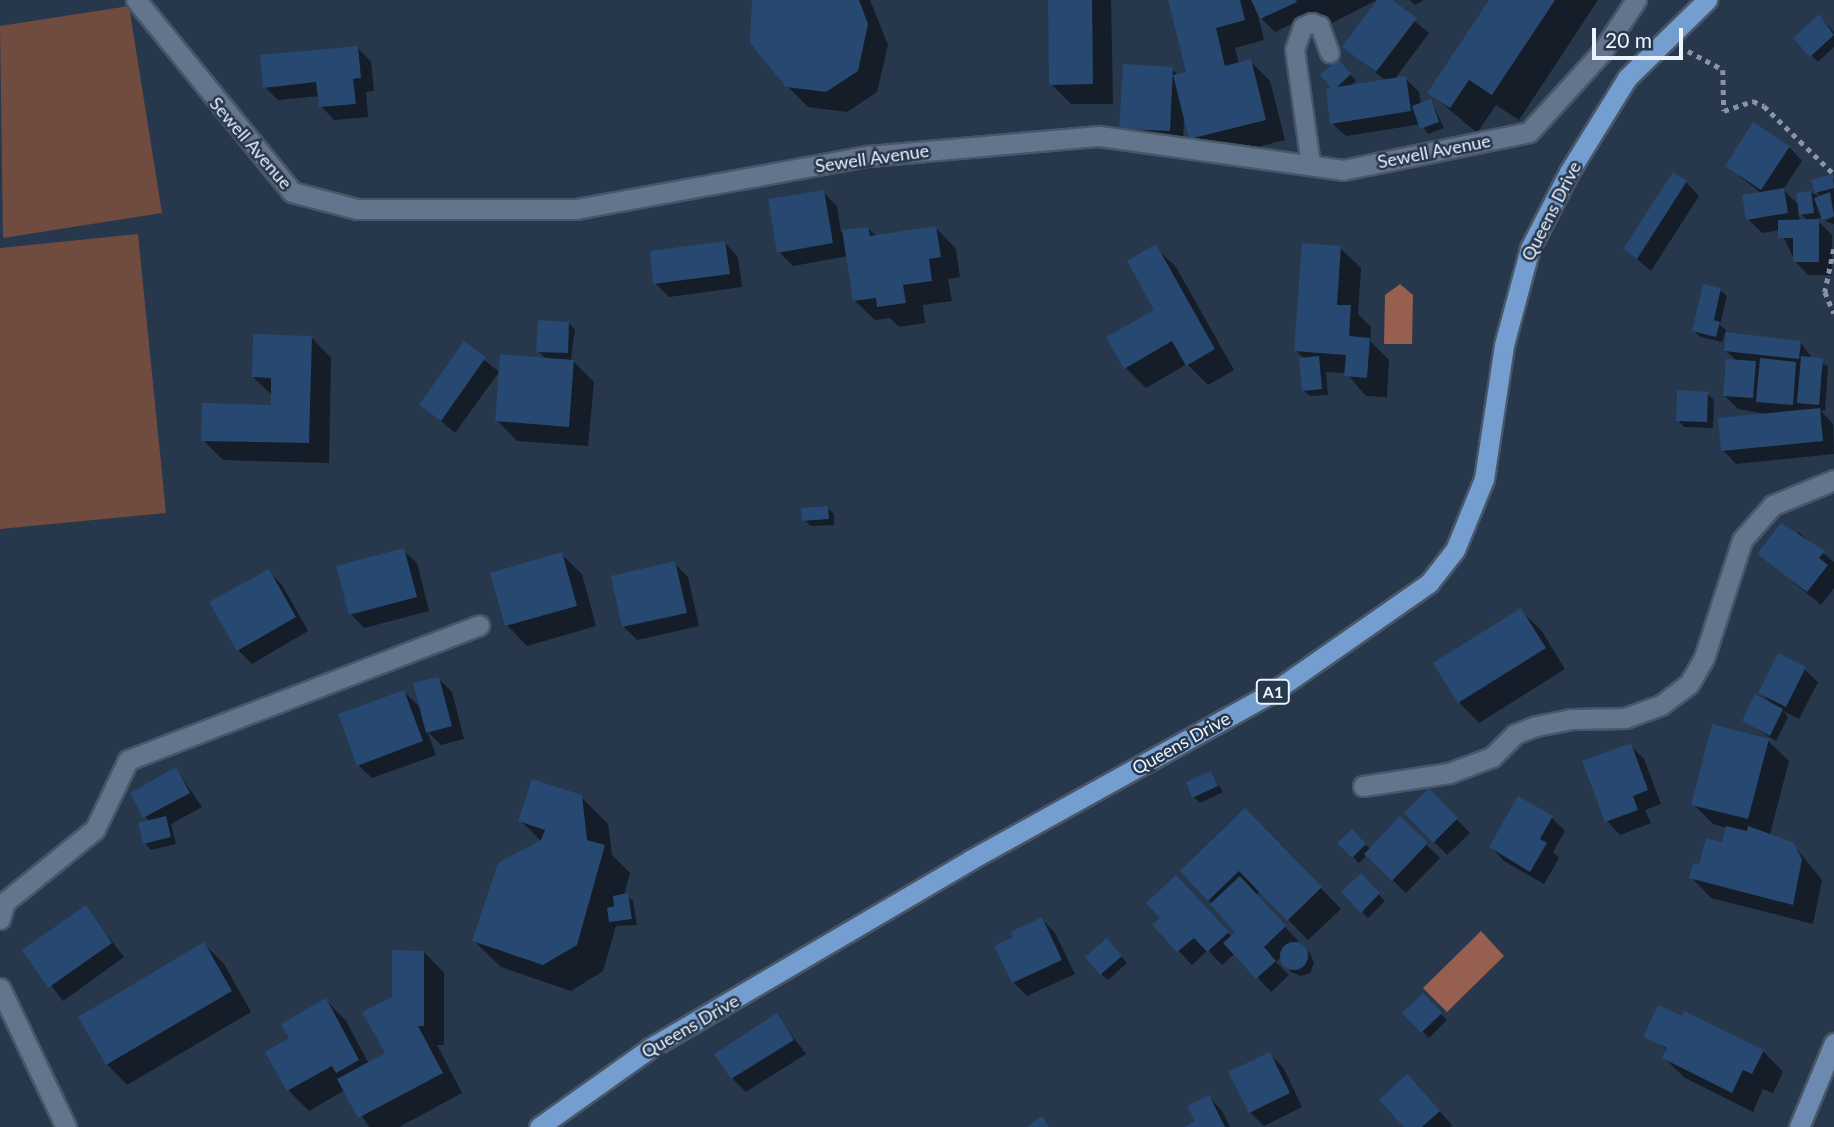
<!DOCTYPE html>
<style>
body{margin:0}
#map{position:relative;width:1834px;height:1127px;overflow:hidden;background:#27374c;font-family:Lato,sans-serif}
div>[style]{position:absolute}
.green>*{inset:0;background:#704b40}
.water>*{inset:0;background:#975f4f}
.shadow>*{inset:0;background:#0007}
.building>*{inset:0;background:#274870}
.round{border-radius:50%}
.path>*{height:4.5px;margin-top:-2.25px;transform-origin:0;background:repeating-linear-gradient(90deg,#8995a5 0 5px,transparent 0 10px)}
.roads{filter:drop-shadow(2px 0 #485667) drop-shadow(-2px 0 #485667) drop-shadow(0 2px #485667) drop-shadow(0 -2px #485667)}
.service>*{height:18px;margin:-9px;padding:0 9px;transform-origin:9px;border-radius:9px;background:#63758d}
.minor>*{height:19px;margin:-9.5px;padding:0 9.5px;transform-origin:9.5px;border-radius:9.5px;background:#63758d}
.secondary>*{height:19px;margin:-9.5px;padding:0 9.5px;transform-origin:9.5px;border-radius:9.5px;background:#6c89af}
.primary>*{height:19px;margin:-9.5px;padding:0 9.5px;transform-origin:9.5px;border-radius:9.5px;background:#749dd0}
span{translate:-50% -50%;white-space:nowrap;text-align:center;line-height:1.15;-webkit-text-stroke:5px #27374c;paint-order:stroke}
.shield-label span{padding:2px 5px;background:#27374c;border:2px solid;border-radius:5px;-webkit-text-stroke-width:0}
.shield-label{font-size:16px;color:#ebf4ff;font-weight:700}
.street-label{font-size:18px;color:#ebf4ff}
.scale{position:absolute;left:1592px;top:28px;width:91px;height:32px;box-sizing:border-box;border:4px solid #ebf4ff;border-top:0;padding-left:9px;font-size:21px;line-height:24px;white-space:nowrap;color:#ebf4ff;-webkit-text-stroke:5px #27374c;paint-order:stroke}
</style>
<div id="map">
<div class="green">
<i style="clip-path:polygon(129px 6px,162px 213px,3px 238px,0 26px)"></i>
<i style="clip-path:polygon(138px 234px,166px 513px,0 529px,0 248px)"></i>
</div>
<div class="water">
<i style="clip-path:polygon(1400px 284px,1413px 295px,1412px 344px,1384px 344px,1385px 295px)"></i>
<i style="clip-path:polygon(1481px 931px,1504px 956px,1447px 1012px,1423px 988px)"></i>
</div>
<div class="shadow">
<i style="clip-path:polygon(754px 0,870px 0,888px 45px,877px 92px,847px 112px,808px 107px,787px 86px)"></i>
<i style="clip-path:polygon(1049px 0,1111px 0,1113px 104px,1071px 104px,1051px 84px)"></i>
<i style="clip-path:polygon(1170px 0,1377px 0,1324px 27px,1312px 14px,1275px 32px,1258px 15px,1264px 40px,1235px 48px,1239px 64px,1250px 61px,1270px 81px,1285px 140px,1211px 159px,1190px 138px,1184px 117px,1183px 144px,1135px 142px,1121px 128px,1172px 69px,1179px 76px,1188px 74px)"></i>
<i style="clip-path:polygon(1379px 0,1389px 0,1429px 33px,1394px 80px,1405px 78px,1419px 92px,1421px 104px,1431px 101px,1444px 128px,1428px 134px,1421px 124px,1346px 136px,1332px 123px,1338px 61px,1356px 81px,1347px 88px,1386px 81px,1345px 47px)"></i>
<i style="clip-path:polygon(1410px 0,1424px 0,1415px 5px)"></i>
<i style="clip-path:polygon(1491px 0,1598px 0,1519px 120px,1496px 105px,1477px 133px,1430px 93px)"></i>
<i style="clip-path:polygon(1819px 16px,1834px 32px,1834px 47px,1818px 62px,1795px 38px)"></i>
<i style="clip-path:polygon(358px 48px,371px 62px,374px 91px,366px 92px,368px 117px,334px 120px,321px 106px,320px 96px,278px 100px,265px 87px)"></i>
<i style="clip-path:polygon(evenodd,1789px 147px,1802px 161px,1783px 190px,1800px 206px,1811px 193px,1821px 197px,1816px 192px,1834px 178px,1834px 214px,1816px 219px,1832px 235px,1832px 275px,1808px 275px,1795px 261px,1780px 230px,1762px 233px,1748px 219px,1762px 194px,1727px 166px,1789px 147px,1798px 211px,1808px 221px,1800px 221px,1798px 211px)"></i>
<i style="clip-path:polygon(1686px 182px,1699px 196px,1651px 271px,1625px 249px)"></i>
<i style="clip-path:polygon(823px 192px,837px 206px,841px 232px,868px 228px,876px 236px,936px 228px,956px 249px,960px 277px,948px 279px,952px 301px,923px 305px,925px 323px,899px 327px,890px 318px,875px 320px,854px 300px,848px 256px,793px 266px,779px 252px)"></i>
<i style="clip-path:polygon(1834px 217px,1834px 224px,1825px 221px)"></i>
<i style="clip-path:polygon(725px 243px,738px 257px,742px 287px,669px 297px,655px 283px)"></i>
<i style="clip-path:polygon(1155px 247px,1176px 267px,1234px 370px,1208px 385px,1187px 364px,1146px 388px,1126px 368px,1156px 310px)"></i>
<i style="clip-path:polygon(1340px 248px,1361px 268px,1358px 314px,1371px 327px,1370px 341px,1389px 360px,1387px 397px,1366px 396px,1346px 373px,1326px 372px,1328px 395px,1310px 396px,1303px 390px,1305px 359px,1296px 351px)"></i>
<i style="clip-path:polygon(1720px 290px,1727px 296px,1720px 325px,1726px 330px,1722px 342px,1701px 337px,1694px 331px)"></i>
<i style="clip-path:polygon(569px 323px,575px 330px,571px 359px,594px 382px,588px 446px,517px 441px,497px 420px,546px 359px,538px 351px)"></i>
<i style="clip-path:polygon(311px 337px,331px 358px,329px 463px,223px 460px,203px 440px,273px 406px,273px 396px,253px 377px)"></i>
<i style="clip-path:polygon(1800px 342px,1813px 359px,1828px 366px,1825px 411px,1820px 410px,1833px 424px,1834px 454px,1736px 464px,1723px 450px,1771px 415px,1738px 409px,1724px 395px,1737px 361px,1726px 351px)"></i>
<i style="clip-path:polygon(465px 344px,499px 372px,455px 433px,421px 404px)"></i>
<i style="clip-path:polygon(1707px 394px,1714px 400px,1713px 428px,1684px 427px,1678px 420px)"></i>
<i style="clip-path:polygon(828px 508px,834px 514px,834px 525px,811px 526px,804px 520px)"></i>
<i style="clip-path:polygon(1798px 532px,1834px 562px,1834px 588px,1821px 605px,1760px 554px)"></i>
<i style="clip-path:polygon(403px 550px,417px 563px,429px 611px,364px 628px,351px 614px)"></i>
<i style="clip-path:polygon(561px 554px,582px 574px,596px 626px,527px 646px,507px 625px)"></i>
<i style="clip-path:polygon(674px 563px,688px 577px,699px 626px,637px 640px,623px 626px)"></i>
<i style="clip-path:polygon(268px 571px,282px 585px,308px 631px,252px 664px,238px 650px)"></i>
<i style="clip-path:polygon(1520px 610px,1541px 630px,1565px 669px,1479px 723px,1459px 702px)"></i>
<i style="clip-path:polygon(1804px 669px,1818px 682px,1799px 719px,1783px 711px,1788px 717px,1776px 741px,1744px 721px,1772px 704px,1760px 692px)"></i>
<i style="clip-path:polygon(439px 679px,452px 692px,464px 739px,441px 745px,427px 731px,436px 755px,372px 778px,358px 765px,404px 692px,422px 709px)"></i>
<i style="clip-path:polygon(1768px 741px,1789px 761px,1770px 834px,1792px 843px,1822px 880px,1813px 924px,1711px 898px,1691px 877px,1723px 844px,1727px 828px,1713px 824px,1693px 804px)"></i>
<i style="clip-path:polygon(1630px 745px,1644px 759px,1661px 804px,1645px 810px,1651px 823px,1620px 835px,1607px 821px)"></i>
<i style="clip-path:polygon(176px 769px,202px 807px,171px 824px,176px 844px,151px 850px,145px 843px,149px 822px,132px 793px)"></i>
<i style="clip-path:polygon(1211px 773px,1223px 792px,1200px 803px,1194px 797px)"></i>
<i style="clip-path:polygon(1429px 791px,1470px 833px,1447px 855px,1406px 813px)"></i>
<i style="clip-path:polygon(581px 797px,608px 824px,612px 855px,630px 873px,624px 895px,633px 901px,637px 925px,616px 926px,603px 971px,571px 991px,501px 967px,474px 941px,542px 842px,520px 820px)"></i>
<i style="clip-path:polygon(1552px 818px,1565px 831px,1553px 852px,1559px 858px,1544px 884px,1504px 861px,1491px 847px)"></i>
<i style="clip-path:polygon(1400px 819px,1440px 858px,1406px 893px,1367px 855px,1359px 863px,1339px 843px,1352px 831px,1371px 850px)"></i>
<i style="clip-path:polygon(1265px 830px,1341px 909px,1308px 940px,1260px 891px,1256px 895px,1298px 941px,1296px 943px,1310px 953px,1314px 963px,1310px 973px,1301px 976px,1291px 972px,1281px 957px,1276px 962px,1289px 975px,1271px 992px,1235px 953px,1222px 965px,1208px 950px,1192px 965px,1154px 925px,1189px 890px,1232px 937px,1237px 932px,1183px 871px)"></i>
<i style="clip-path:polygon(1361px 876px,1385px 901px,1368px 918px,1344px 892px)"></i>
<i style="clip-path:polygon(85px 907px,124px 957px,63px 1001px,25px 951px)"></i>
<i style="clip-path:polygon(1042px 919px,1055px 933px,1075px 974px,1027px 996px,1013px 982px,997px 947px)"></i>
<i style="clip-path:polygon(204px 944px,224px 964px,251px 1012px,127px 1085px,107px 1064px,80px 1018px)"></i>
<i style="clip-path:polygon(1113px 947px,1127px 963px,1108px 980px,1101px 974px)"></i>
<i style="clip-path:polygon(424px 952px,444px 973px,444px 1045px,437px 1045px,462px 1093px,399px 1127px,369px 1127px,345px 1090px,309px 1111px,288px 1090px,268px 1053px,292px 1039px,326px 1000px,346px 1021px,369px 1064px,387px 1054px,393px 998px)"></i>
<i style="clip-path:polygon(1423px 996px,1447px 1020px,1429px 1038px,1404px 1013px)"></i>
<i style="clip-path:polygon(777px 1016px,806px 1054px,746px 1092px,732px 1078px)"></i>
<i style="clip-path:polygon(1646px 1036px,1763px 1051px,1783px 1072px,1773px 1093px,1763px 1089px,1753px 1112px,1685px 1078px,1664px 1058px,1668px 1050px)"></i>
<i style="clip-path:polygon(1269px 1054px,1283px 1067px,1302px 1107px,1264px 1126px,1250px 1112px,1231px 1073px)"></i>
<i style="clip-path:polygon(1420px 1090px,1452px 1125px,1450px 1127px,1407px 1127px)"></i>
<i style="clip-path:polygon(1209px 1097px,1222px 1111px,1230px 1127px,1188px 1127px,1197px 1122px)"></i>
</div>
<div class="building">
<i style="clip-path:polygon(752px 0,859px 0,868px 24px,858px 71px,826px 92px,786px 87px,750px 43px)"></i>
<i style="clip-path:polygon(1048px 0,1092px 0,1093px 84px,1049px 85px)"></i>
<i style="clip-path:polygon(1168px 0,1240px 0,1245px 20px,1216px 28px,1225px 66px,1251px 59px,1266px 120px,1189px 139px,1173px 75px,1186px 72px)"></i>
<i style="clip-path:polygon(1251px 0,1296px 0,1297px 2px,1260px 19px)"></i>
<i style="clip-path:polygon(1377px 0,1392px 0,1417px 18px,1376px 72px,1342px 47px)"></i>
<i style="clip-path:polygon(1489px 0,1555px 0,1492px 95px,1469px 80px,1450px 108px,1427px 93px)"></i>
<i style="clip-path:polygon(1819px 14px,1834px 35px,1810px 57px,1793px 38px)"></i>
<i style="clip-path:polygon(358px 46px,361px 78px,353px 79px,356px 104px,319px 107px,316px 82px,263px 88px,260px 55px)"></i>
<i style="clip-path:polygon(1338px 59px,1351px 74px,1337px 87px,1406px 76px,1411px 111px,1330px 124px,1326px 89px,1331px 88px,1320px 75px)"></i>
<i style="clip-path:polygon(1123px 64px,1173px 67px,1170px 131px,1119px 129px)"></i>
<i style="clip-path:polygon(1431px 99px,1439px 122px,1420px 129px,1412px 106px)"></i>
<i style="clip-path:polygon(1753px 122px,1790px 146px,1761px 190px,1725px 166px)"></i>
<i style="clip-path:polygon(1673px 172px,1687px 181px,1637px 259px,1623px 249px)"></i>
<i style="clip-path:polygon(1833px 174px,1834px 188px,1815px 193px,1811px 180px)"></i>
<i style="clip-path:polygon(1784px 188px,1788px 213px,1746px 220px,1742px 195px)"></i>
<i style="clip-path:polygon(824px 190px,833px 243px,777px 253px,768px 199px)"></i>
<i style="clip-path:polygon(1811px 191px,1814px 213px,1799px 215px,1796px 193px)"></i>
<i style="clip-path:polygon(1830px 192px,1834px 216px,1822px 220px,1814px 198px)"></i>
<i style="clip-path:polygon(1819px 219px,1819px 262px,1793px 262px,1793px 238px,1778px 238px,1778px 220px)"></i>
<i style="clip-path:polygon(936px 226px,941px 257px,929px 259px,932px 281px,903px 285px,906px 303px,877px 307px,876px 298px,853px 301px,842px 230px,868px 227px,870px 236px)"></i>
<i style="clip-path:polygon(725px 241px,730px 274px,653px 284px,650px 251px)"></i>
<i style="clip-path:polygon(1302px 243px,1341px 246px,1337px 305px,1351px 305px,1349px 336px,1370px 338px,1367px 378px,1344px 376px,1346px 355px,1294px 351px)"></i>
<i style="clip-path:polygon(1156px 244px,1215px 349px,1186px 366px,1172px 341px,1124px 369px,1106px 337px,1154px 310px,1127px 261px)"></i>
<i style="clip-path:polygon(1703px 284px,1721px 288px,1714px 320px,1720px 322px,1716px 337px,1692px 331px)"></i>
<i style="clip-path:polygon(538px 320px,569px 322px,568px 353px,536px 352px)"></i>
<i style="clip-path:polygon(1726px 332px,1801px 341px,1799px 359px,1724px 351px)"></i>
<i style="clip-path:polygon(253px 334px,312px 336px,309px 443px,201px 441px,202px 403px,271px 405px,271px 378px,252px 377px)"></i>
<i style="clip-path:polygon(464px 341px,486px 357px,441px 421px,419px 405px)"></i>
<i style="clip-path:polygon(500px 354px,574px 360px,569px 427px,495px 421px)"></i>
<i style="clip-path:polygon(1319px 356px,1322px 389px,1302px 391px,1299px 358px)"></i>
<i style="clip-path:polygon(1801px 356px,1823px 358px,1819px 405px,1797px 403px)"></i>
<i style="clip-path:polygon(1760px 358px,1796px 362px,1793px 405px,1756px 402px)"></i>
<i style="clip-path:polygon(1726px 359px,1756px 361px,1753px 398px,1723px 396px)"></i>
<i style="clip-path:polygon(1677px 390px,1708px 392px,1707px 422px,1676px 421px)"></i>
<i style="clip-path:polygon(1820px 408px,1823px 441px,1721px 451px,1718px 418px)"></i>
<i style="clip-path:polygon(828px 506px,829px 519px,802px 521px,801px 508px)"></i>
<i style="clip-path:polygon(1781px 523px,1825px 551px,1819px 558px,1828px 565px,1807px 592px,1757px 554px)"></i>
<i style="clip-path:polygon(404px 548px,417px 597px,349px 615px,336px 566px)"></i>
<i style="clip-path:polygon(562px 552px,577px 606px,505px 626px,490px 573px)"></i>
<i style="clip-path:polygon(675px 561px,687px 613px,622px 627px,611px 576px)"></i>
<i style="clip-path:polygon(269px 569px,296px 617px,237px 651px,209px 602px)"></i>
<i style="clip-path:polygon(1521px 608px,1546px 648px,1458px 703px,1433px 663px)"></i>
<i style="clip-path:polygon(1778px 653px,1806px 667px,1786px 707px,1758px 693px)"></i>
<i style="clip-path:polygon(439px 677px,452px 726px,426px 733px,413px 683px)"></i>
<i style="clip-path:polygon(404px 690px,423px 741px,357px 766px,338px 714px)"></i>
<i style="clip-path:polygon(1755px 694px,1783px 709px,1770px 736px,1742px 721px)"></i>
<i style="clip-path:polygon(1712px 724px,1769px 739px,1748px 819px,1691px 805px)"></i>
<i style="clip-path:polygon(1631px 743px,1648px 790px,1633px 796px,1638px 810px,1605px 822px,1582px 761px)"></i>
<i style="clip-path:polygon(176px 767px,190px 793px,143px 818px,130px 793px)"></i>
<i style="clip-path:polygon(1211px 771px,1218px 786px,1192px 798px,1186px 782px)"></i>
<i style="clip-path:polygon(532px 779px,582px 795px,587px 840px,605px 845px,577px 945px,543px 965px,472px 941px,498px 863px,541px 840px,545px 830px,518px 821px)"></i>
<i style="clip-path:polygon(1429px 788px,1458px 818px,1433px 843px,1404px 813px)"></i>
<i style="clip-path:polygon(1518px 796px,1553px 816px,1540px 839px,1547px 843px,1530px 872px,1489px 847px)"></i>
<i style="clip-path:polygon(1245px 808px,1322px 887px,1287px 921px,1239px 871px,1208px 901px,1180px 871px)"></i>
<i style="clip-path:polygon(166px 816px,171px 837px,143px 844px,138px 823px)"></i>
<i style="clip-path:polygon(1400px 816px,1428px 843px,1392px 881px,1364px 854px)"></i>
<i style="clip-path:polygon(1726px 826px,1747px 831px,1748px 826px,1793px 842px,1802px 859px,1793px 905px,1689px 878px,1693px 863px,1699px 865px,1706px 838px,1722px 842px)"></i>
<i style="clip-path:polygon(1352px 829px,1366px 844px,1352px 858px,1337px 843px)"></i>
<i style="clip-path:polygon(1361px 873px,1380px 893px,1361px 913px,1341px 892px)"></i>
<i style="clip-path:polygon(1176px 875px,1229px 932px,1207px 952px,1194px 938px,1177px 952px,1152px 925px,1160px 918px,1146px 903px)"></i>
<i style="clip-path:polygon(1240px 876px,1286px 926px,1264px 947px,1276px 961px,1256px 979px,1223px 943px,1235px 932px,1210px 904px)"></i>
<i style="clip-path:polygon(628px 893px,632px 919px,609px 922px,607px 908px,614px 906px,613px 896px)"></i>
<i style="clip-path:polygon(86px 905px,112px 943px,48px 988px,22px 950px)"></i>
<i style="clip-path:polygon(1042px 917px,1062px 960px,1012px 983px,994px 946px,1013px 937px,1010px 932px)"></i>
<i style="clip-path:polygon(1107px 938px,1122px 956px,1100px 975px,1085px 957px)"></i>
<i class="round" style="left:1280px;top:942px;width:28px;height:28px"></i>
<i style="clip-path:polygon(204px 942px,232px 991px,106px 1065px,78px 1017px)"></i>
<i style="clip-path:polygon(392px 950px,424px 951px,424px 1026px,418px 1026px,443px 1073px,358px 1118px,337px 1079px,385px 1053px,362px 1012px,392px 997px)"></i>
<i style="clip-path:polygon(1423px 993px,1442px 1013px,1421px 1033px,1402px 1013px)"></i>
<i style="clip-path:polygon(326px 998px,359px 1060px,336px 1073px,332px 1066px,287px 1091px,265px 1052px,289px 1038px,281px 1024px)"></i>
<i style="clip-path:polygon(1658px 1005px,1682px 1016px,1684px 1011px,1764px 1050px,1752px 1074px,1743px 1070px,1732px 1093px,1662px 1058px,1667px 1048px,1643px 1037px)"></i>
<i style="clip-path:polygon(777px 1013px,794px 1040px,731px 1079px,714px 1054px)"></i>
<i style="clip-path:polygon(1270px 1052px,1290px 1093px,1249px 1113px,1228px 1072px)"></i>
<i style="clip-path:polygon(1407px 1074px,1440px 1111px,1422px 1127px,1404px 1127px,1379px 1100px)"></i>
<i style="clip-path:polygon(1209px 1095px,1225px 1127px,1184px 1127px,1195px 1121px,1187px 1106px)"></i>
<i style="clip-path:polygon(1042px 1116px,1049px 1127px,1027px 1127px)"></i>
</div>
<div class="path">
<i style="left:1688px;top:51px;width:40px;rotate:28deg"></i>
<i style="left:1723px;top:70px;width:41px;rotate:88.6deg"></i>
<i style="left:1724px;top:111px;width:31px;rotate:-19deg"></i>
<i style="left:1753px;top:101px;width:12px;rotate:24deg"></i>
<i style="left:1764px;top:106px;width:98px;rotate:44.2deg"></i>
<i style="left:1834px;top:249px;width:44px;rotate:101.8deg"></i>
<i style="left:1825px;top:292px;width:23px;rotate:67deg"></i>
</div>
<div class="roads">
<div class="service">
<i style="left:1311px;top:165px;width:116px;rotate:-97.9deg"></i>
<i style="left:1295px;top:50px;width:24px;rotate:-71deg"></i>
<i style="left:1303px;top:27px;width:10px;rotate:-24deg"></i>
<i style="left:1312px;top:23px;width:9px;rotate:21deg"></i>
<i style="left:1320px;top:26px;width:29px;rotate:70deg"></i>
</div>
<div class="minor">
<i style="left:136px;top:0;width:247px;rotate:50.9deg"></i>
<i style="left:292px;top:192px;width:67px;rotate:14.7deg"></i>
<i style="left:357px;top:209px;width:219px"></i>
<i style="left:576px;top:209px;width:298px;rotate:-10.3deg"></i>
<i style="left:869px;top:156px;width:231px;rotate:-5deg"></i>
<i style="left:1099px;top:136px;width:246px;rotate:7.9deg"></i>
<i style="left:1343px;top:170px;width:190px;rotate:-11.5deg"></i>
<i style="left:1529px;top:132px;width:107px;rotate:-47.7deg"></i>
<i style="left:1601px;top:53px;width:64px;rotate:-56.6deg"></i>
<i style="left:1363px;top:786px;width:87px;rotate:-8.6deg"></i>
<i style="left:1449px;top:773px;width:46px;rotate:-20.4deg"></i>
<i style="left:1492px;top:757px;width:33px;rotate:-45deg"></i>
<i style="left:1515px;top:734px;width:22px;rotate:-21deg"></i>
<i style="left:1536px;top:726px;width:37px;rotate:-11deg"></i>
<i style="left:1572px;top:719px;width:53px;rotate:-1.1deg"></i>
<i style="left:1625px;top:718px;width:38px;rotate:-20deg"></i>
<i style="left:1661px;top:705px;width:35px;rotate:-37deg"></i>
<i style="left:1689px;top:684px;width:30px;rotate:-60deg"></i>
<i style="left:1704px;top:658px;width:124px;rotate:-72.1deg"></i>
<i style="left:1742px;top:540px;width:47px;rotate:-48.5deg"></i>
<i style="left:1773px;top:505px;width:66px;rotate:-22.3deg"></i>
<i style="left:0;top:919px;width:18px;rotate:-74deg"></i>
<i style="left:5px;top:902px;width:116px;rotate:-39deg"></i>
<i style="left:95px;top:829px;width:76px;rotate:-64.4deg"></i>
<i style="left:128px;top:760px;width:376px;rotate:-21deg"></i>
<i style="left:0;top:988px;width:154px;rotate:64.6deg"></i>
</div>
<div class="secondary">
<i style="left:1799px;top:1127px;width:91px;rotate:-67.4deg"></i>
</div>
<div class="primary">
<i style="left:539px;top:1127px;width:136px;rotate:-35.4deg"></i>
<i style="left:650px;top:1048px;width:371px;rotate:-30.4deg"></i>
<i style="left:970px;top:860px;width:343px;rotate:-29deg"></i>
<i style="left:1270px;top:694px;width:194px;rotate:-34.9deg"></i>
<i style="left:1429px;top:583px;width:42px;rotate:-51.8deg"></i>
<i style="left:1455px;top:550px;width:77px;rotate:-67.8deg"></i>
<i style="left:1484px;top:479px;width:135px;rotate:-81.5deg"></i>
<i style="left:1504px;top:345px;width:100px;rotate:-75deg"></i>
<i style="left:1530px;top:248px;width:85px;rotate:-62.8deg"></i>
<i style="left:1569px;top:172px;width:110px;rotate:-58.3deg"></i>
<i style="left:1627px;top:78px;width:112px;rotate:-44.3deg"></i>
</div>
</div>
<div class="shield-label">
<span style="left:1273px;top:692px">A1</span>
</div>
<div class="street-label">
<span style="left:251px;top:143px;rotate:49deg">Sewell Avenue</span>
<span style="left:1434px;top:151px;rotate:-11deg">Sewell Avenue</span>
<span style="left:872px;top:158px;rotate:-8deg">Sewell Avenue</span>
<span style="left:1551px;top:211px;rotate:-63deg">Queens Drive</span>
<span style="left:1181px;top:743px;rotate:-29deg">Queens Drive</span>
<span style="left:690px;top:1026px;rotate:-30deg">Queens Drive</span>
</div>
<div class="scale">20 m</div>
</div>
